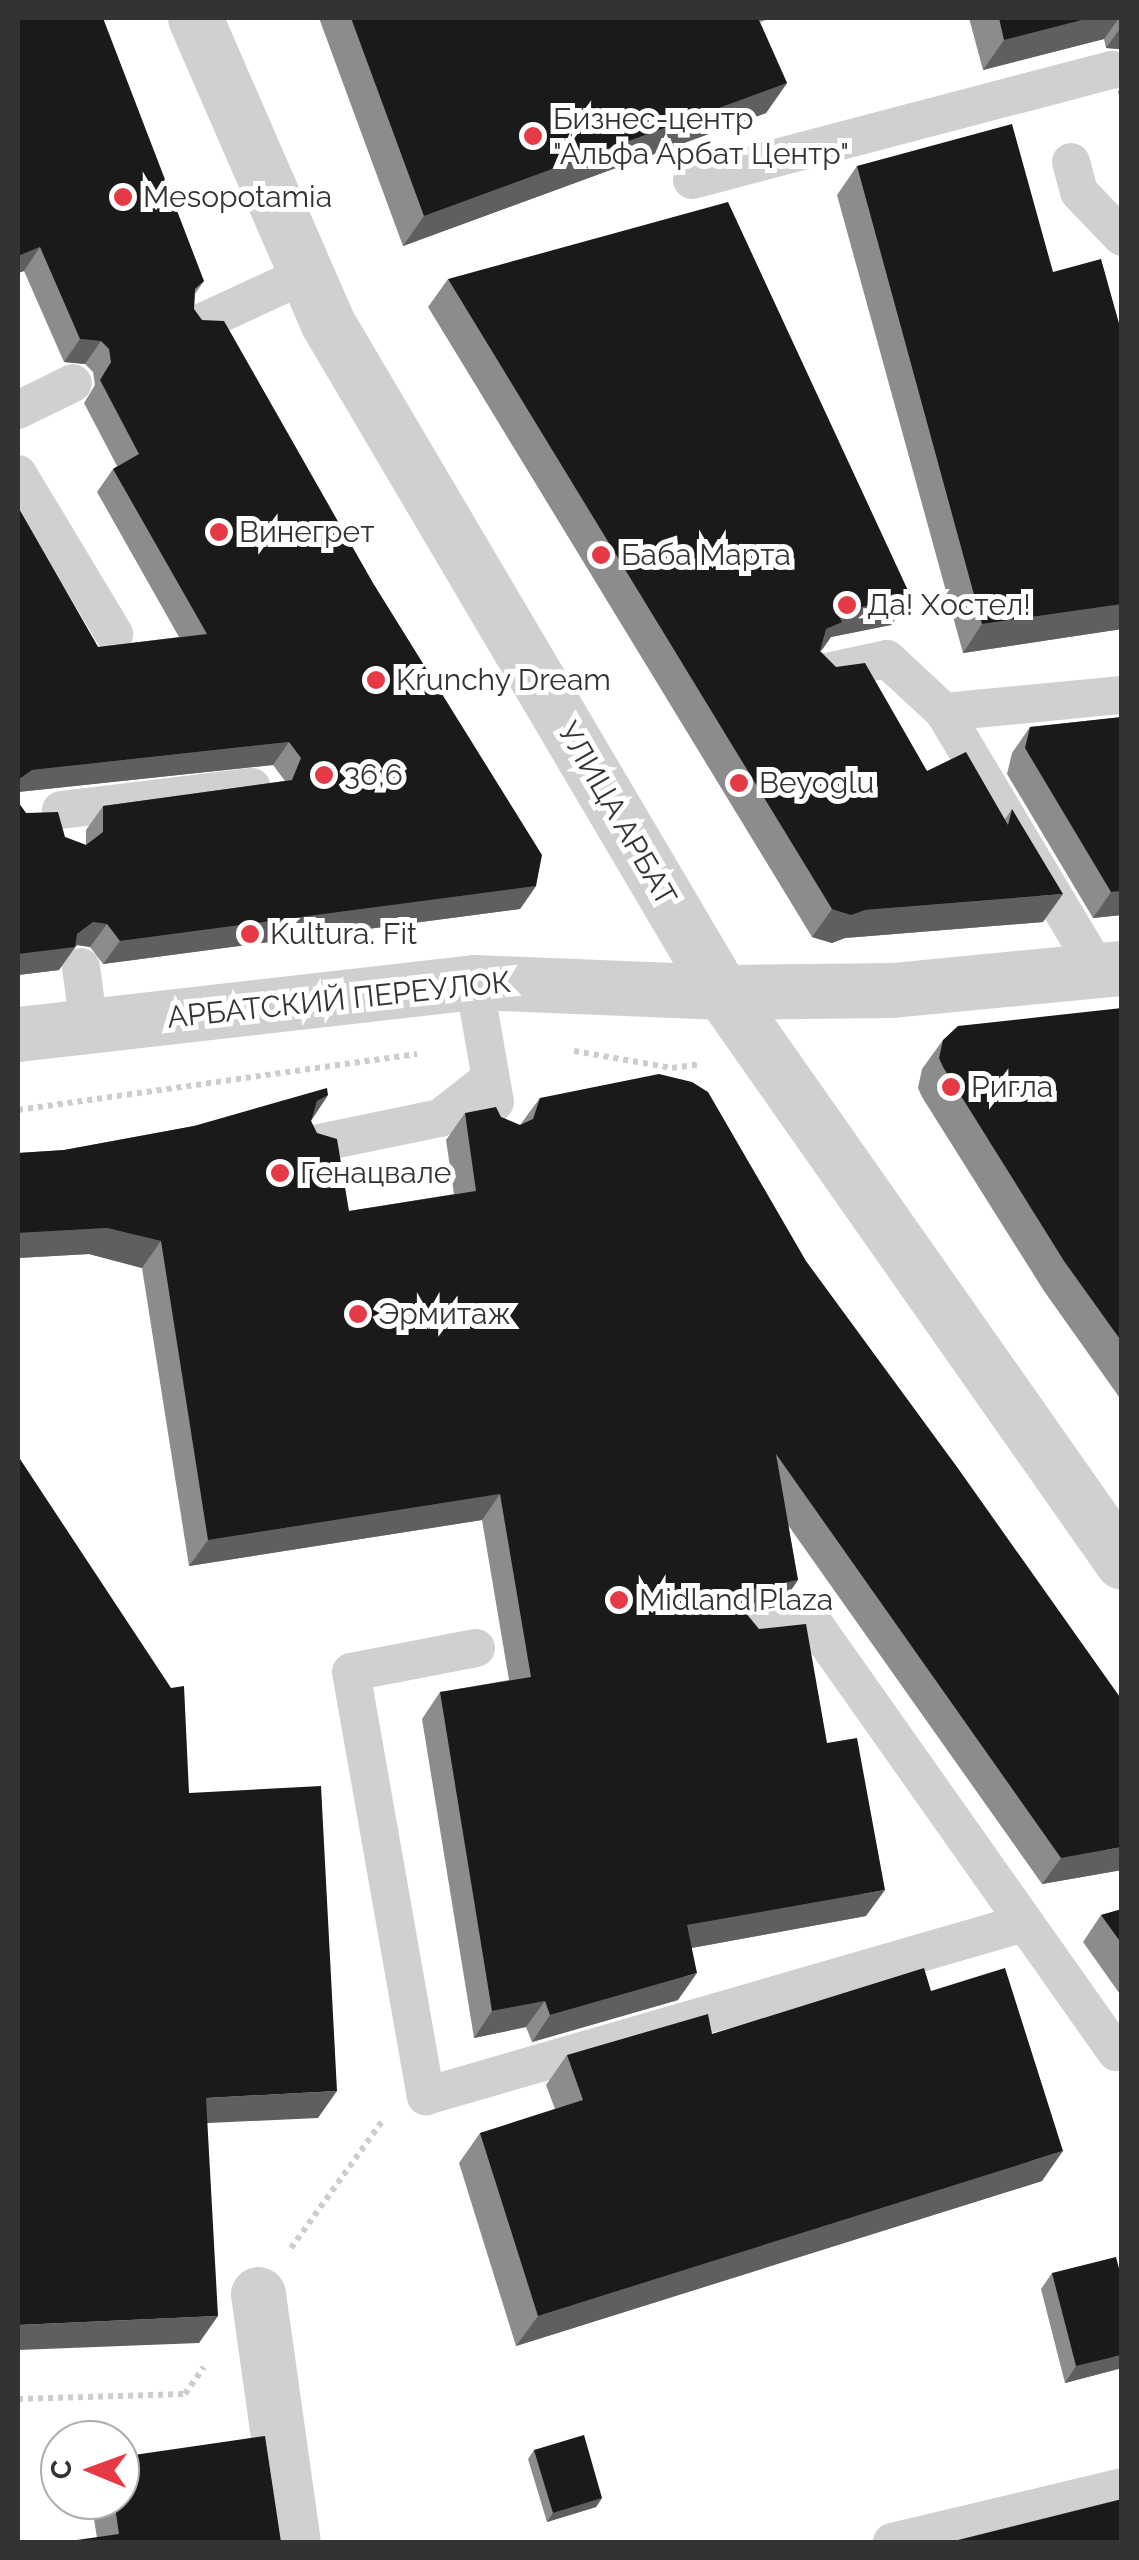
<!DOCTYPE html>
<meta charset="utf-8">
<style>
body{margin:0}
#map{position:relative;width:1139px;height:2560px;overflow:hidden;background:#fff;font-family:Raleway,sans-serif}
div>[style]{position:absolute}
.path>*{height:6px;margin-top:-3px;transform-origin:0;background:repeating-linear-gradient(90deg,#cdcdcd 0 5px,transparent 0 10px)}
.service>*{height:38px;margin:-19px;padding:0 19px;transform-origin:19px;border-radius:19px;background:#d0d0d0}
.pedestrian>*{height:55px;margin:-27.5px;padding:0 27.5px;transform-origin:27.5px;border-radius:27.5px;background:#d0d0d0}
.minor>*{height:55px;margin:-27.5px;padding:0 27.5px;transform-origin:27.5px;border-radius:27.5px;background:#d0d0d0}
.wall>*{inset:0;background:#8c8c8c}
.shaded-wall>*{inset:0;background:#5f5f5f}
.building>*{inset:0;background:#1a1a1a}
.dots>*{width:28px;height:28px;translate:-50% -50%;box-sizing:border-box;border:5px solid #fff;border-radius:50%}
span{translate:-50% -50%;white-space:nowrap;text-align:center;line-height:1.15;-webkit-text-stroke:10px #fff;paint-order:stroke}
.poi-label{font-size:30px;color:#333}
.left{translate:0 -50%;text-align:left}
.street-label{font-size:30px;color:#333}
.frame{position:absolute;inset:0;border:20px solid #333;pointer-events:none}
.north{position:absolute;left:40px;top:2420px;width:100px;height:100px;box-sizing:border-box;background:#fff;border:2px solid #adadad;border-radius:50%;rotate:271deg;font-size:28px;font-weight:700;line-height:40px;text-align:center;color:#333}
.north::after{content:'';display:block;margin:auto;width:35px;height:45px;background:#e63946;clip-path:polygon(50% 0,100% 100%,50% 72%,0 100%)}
</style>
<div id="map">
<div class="path">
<i style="left:574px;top:1051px;width:99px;rotate:9.8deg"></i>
<i style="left:672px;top:1068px;width:28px;rotate:-8deg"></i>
<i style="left:18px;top:1110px;width:403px;rotate:-8deg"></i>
<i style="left:291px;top:2248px;width:158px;rotate:-54.3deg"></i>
<i style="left:18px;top:2399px;width:167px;rotate:-1.7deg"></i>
<i style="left:185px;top:2394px;width:33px;rotate:-55deg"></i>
</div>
<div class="service">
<i style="left:1071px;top:162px;width:31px;rotate:75deg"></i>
<i style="left:1079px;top:192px;width:62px;rotate:46.3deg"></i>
<i style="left:692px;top:180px;width:434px;rotate:-14.7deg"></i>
<i style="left:198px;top:324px;width:119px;rotate:-24.8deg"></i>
<i style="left:18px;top:410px;width:61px;rotate:-26.1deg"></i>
<i style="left:18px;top:474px;width:187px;rotate:59deg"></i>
<i style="left:822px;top:673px;width:66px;rotate:-12.2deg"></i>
<i style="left:887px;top:659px;width:78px;rotate:42.9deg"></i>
<i style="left:944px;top:712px;width:300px;rotate:59.2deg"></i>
<i style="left:944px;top:712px;width:179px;rotate:-5.5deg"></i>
<i style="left:61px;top:810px;width:192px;rotate:-6.9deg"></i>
<i style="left:81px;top:967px;width:60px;rotate:82.3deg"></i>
<i style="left:474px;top:982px;width:122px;rotate:80.1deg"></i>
<i style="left:314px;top:1144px;width:129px;rotate:-11.7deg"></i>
<i style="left:440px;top:1118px;width:63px;rotate:-38deg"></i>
<i style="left:755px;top:1633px;width:60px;rotate:-8.7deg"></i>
<i style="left:814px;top:1624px;width:524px;rotate:54.79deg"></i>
<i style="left:476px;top:1648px;width:127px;rotate:169.1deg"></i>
<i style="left:351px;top:1672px;width:431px;rotate:80deg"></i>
<i style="left:426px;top:2096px;width:623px;rotate:-16.14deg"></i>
<i style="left:892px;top:2542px;width:236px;rotate:-13.4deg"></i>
</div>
<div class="pedestrian">
<i style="left:195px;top:18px;width:331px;rotate:66.5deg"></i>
<i style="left:327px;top:322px;width:778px;rotate:59.48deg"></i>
<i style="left:722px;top:992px;width:696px;rotate:54.94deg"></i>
</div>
<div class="minor">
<i style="left:18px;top:1034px;width:459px;rotate:-6.5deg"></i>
<i style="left:474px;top:982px;width:248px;rotate:2.3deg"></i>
<i style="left:722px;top:992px;width:170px;rotate:-0.7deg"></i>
<i style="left:892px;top:990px;width:231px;rotate:-5.5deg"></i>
<i style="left:258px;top:2294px;width:250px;rotate:82deg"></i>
</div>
<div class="wall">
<i style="clip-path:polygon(18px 18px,204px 281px,195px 294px,194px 309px,536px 886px,520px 909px,103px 964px,90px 947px,77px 945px,59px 970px,18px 975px,18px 802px,26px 813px,65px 837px,86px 845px,86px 830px,103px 806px,285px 781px,273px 765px,18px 792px,18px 507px,98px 647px,179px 637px,97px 492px,113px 469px,117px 466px,84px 403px,95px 385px,93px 372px,85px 364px,64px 362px,24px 271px,18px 273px)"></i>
<i style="clip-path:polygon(319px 18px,772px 18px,760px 22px,787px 83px,766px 113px,403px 246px)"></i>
<i style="clip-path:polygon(969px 18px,1122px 18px,1122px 51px,1119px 49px,1106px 48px,1104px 39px,983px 70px)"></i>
<i style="clip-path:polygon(1122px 86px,1122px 107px,1118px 92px)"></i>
<i style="clip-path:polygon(857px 166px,1053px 272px,1122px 334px,1122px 629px,963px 653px,837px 195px)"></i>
<i style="clip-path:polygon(448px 279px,911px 597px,891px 625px,831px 637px,820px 651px,927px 771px,1005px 819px,1012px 809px,1043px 922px,845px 938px,832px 943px,812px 937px,428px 307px)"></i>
<i style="clip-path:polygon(1122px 717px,1122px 915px,1093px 918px,1007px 774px,1012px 753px,1030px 727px)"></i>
<i style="clip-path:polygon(1122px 1008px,1122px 1401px,1044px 1291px,922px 1097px,918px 1088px,922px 1069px,943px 1040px)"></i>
<i style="clip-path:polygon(328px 1095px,311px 1121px,349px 1211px,454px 1194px,446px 1140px,465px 1113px,501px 1117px,520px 1125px,540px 1098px,1122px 1870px,1042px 1884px,788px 1525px,798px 1580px,780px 1606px,746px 1614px,827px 1743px,866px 1916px,692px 1948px,678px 2000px,532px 2042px,526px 2027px,474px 2038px,422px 1719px,440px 1692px,509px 1680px,482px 1520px,189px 1566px,142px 1268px,89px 1254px,18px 1258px,18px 1153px,64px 1150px,194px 1126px)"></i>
<i style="clip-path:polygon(1122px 1909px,1122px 1997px,1083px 1942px,1101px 1915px)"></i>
<i style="clip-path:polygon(931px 1991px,1042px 2181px,516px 2346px,459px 2163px,480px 2133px,555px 2109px,546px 2085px,567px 2055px,712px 2034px)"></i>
<i style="clip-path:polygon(1052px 2273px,1122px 2368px,1065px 2383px,1041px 2289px)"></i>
<i style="clip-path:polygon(534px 2450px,602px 2498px,596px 2507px,547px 2522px,528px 2459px)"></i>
<i style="clip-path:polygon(91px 2500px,120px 2500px,281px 2542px,97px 2538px)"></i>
</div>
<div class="shaded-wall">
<i style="clip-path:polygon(1090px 18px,1119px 18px,1104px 39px,983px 70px,1004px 40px)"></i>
<i style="clip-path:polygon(1122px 26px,1122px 45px,1119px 49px,1106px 48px)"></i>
<i style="clip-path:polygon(787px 83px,766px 113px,403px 246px,424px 216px)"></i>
<i style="clip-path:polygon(40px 247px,24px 271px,18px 273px,18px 256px)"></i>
<i style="clip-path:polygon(80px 339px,101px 341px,85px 364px,64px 362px)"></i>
<i style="clip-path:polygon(911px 597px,891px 625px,831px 637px,822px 650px,806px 657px,836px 612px)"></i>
<i style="clip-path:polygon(1122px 604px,1122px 629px,963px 653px,982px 624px)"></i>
<i style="clip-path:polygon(289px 742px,273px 765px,18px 792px,18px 780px,32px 770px)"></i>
<i style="clip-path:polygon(536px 886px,520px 909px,103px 964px,120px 941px)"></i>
<i style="clip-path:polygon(1122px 891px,1122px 915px,1093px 918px,1111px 892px)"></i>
<i style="clip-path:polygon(1063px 894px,1043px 922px,845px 938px,832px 943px,812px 937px,832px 909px,865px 910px)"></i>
<i style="clip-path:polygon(93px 922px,107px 924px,90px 947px,77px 945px,75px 947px,59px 970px,18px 975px,18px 954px,77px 934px)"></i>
<i style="clip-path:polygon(328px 1095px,310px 1122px,317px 1101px)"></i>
<i style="clip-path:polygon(107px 1228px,161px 1241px,142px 1268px,89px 1254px,18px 1258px,18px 1233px)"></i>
<i style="clip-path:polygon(500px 1494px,482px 1520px,189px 1566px,208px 1540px)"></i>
<i style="clip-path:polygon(798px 1580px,780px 1606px,735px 1616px,753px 1589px)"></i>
<i style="clip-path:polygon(1122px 1847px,1122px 1870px,1042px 1884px,1061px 1858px)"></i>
<i style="clip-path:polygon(885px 1890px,866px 1916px,669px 1952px,687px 1925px)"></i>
<i style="clip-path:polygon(697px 1973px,678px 2000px,532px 2042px,550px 2015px)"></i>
<i style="clip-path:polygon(545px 2001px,526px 2027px,474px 2038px,492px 2011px)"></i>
<i style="clip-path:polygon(337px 2091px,318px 2118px,187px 2124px,206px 2098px)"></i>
<i style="clip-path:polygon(1063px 2151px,1042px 2181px,516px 2346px,538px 2316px)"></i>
<i style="clip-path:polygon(218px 2316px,199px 2343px,18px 2350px,18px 2325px)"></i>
<i style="clip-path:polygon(1122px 2355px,1122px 2368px,1065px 2383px,1076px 2366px)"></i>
<i style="clip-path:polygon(602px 2498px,596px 2507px,547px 2522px,553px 2513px)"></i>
</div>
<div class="building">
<i style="clip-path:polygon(18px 18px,103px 18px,204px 281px,195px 289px,194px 309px,202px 320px,224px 321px,373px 583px,542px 855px,536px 886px,120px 941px,107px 924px,93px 922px,77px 934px,75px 947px,18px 954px,18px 802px,26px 813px,58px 812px,65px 837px,86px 845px,103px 832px,103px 806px,292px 780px,301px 758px,289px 742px,32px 770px,18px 780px,18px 507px,98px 647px,207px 634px,113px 469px,139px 454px,100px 380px,111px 362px,109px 349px,101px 341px,80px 339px,40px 247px,18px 256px)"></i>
<i style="clip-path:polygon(351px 18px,758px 18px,787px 83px,424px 216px)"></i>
<i style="clip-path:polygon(999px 18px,1090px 18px,1004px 40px)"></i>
<i style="clip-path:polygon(1012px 124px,1053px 272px,1101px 259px,1122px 334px,1122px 604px,982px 624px,857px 166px)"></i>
<i style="clip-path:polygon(728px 202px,911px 597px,836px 612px,842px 622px,826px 629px,820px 651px,836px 667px,865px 663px,927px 771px,966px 752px,1008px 825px,1012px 809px,1063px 894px,865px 910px,851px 915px,832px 909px,448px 279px)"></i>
<i style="clip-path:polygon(1122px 717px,1122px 891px,1111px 892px,1025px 748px,1030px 727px)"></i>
<i style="clip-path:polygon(1122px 1008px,1122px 1342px,1064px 1261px,943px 1067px,939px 1058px,943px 1040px,958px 1026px)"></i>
<i style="clip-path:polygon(659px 1074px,692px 1082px,708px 1092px,806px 1261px,957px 1467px,1122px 1700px,1122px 1847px,1061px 1858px,776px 1454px,798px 1580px,753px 1589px,745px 1612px,759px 1629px,806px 1624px,827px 1743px,857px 1738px,885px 1890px,687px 1925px,697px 1973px,550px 2015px,545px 2001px,492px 2011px,440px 1692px,531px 1677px,500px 1494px,208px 1540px,161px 1241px,107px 1228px,18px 1233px,18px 1153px,64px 1150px,194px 1126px,327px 1088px,328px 1095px,317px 1101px,311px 1121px,317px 1133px,337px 1139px,349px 1211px,476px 1191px,465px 1113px,496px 1107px,501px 1117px,520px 1125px,533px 1119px,540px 1098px)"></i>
<i style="clip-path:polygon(18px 1456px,171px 1688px,184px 1686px,189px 1793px,321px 1786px,337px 2091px,206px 2098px,218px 2316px,18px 2325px)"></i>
<i style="clip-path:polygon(1122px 1909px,1122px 1944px,1101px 1915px)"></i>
<i style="clip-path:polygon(924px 1968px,931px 1991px,1005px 1968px,1063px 2151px,538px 2316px,480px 2133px,583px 2100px,567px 2055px,708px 2014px,712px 2034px)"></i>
<i style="clip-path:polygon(1116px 2257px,1122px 2280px,1122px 2355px,1076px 2366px,1052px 2273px)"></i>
<i style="clip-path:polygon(584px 2435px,602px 2498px,553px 2513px,534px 2450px)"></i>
<i style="clip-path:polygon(265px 2436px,281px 2542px,63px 2542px,119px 2534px,114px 2500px,120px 2500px,120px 2457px)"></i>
<i style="clip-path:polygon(1122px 2499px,1122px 2542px,950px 2542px)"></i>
</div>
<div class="dots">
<i style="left:533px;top:136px;background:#e63946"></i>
<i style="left:123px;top:197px;background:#e63946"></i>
<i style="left:219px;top:532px;background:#e63946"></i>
<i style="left:601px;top:555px;background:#e63946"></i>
<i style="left:847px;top:605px;background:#e63946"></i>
<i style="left:376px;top:680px;background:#e63946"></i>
<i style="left:324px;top:775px;background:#e63946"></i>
<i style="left:739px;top:783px;background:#e63946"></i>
<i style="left:250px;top:934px;background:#e63946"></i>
<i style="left:951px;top:1087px;background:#e63946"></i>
<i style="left:280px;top:1173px;background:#e63946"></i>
<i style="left:358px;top:1314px;background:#e63946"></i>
<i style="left:619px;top:1600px;background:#e63946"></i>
</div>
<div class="poi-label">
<span class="left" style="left:553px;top:136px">Бизнес-центр<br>"Альфа Арбат Центр"</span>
<span class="left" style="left:143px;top:197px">Mesopotamia</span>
<span class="left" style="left:239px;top:532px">Винегрет</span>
<span class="left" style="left:621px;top:555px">Баба Марта</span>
<span class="left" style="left:867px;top:605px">Да! Хостел!</span>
<span class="left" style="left:396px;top:680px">Krunchy Dream</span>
<span class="left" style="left:344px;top:775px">36,6</span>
<span class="left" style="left:759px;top:783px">Beyoglu</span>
<span class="left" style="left:270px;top:934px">Kultura. Fit</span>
<span class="left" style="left:971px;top:1087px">Ригла</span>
<span class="left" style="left:300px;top:1173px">Генацвале</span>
<span class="left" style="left:378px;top:1314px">Эрмитаж</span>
<span class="left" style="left:639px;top:1600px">Midland Plaza</span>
</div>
<div class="street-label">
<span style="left:617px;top:814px;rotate:60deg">УЛИЦА АРБАТ</span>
<span style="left:339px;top:1000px;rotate:-6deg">АРБАТСКИЙ ПЕРЕУЛОК</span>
</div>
<div class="frame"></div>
<div class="north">С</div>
</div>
